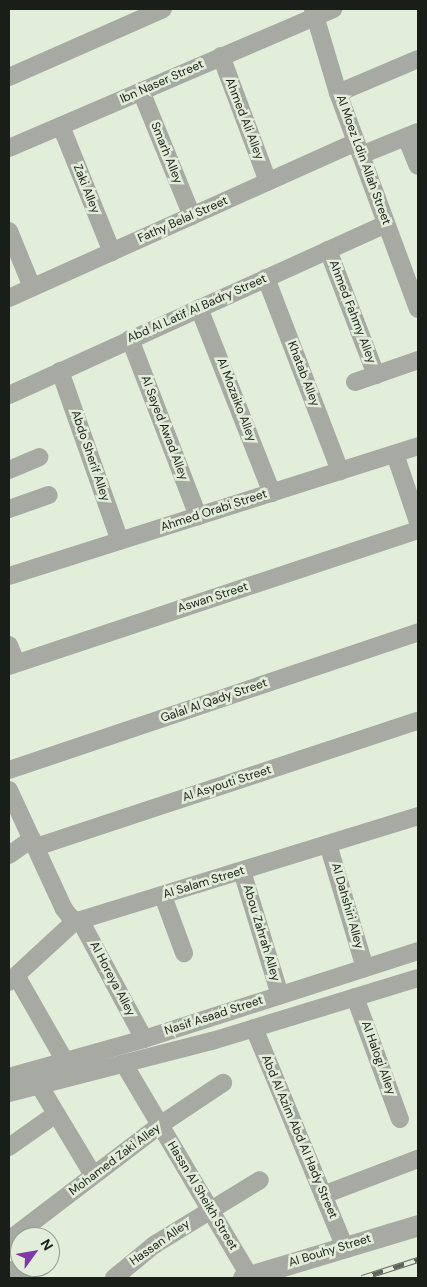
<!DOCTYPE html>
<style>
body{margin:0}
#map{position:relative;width:427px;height:1287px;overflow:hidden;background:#e2edda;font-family:"DM Sans",sans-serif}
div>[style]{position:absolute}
.minor>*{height:18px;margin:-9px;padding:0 9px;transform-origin:9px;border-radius:9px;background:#a6aaa2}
.tertiary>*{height:21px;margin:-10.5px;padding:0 10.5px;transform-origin:10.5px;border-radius:10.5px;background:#a6aaa2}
.rail>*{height:5.5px;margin-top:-2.75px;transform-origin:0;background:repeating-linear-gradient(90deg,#e2edda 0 11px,#5e645a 0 22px);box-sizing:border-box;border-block:1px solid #5e645a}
span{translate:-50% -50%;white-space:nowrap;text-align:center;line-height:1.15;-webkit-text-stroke:5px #e2edda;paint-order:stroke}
.street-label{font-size:12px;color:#1a1e18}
.frame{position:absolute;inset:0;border:10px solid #1a1e18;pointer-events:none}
.north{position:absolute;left:10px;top:1227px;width:50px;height:50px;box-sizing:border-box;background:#e2edda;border:1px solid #929a8c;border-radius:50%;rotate:58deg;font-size:14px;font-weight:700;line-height:20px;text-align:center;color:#1a1e18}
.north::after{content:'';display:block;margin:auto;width:18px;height:22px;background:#8238a9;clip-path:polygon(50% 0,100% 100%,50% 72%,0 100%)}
</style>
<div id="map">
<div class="minor">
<i style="left:313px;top:9px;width:88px;rotate:73.4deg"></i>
<i style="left:338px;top:93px;width:230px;rotate:69.7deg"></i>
<i style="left:221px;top:56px;width:134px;rotate:69.5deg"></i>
<i style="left:9px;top:77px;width:168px;rotate:-23.8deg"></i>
<i style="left:141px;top:91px;width:135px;rotate:67.8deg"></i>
<i style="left:338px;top:93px;width:87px;rotate:-23deg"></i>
<i style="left:61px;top:126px;width:136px;rotate:68deg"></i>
<i style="left:406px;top:137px;width:31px;rotate:68deg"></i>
<i style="left:9px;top:148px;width:353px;rotate:-23.2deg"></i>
<i style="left:361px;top:155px;width:61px;rotate:-22deg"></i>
<i style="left:9px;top:231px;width:61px;rotate:67.7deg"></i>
<i style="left:328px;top:250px;width:134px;rotate:69deg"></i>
<i style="left:266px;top:278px;width:207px;rotate:69deg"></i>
<i style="left:9px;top:298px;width:380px;rotate:-24.2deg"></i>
<i style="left:199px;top:308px;width:199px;rotate:68.5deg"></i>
<i style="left:130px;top:339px;width:190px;rotate:69deg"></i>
<i style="left:60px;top:371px;width:180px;rotate:70.6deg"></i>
<i style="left:355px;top:382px;width:67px;rotate:-19.2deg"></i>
<i style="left:9px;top:395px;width:414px;rotate:-24.4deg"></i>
<i style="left:395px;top:454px;width:72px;rotate:71.3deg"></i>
<i style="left:9px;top:470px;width:33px;rotate:-23deg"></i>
<i style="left:9px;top:509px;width:42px;rotate:-19.3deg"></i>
<i style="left:9px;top:576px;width:429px;rotate:-17.6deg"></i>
<i style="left:9px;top:645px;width:18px;rotate:68deg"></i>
<i style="left:9px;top:666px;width:431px;rotate:-18.4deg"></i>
<i style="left:9px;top:770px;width:432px;rotate:-18.6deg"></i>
<i style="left:9px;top:790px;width:131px;rotate:65.2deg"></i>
<i style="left:64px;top:909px;width:16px;rotate:52deg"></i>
<i style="left:328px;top:844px;width:129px;rotate:73.4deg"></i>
<i style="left:36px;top:847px;width:402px;rotate:-18.3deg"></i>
<i style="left:9px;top:855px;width:28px;rotate:-35deg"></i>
<i style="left:242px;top:871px;width:130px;rotate:73deg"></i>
<i style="left:163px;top:896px;width:61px;rotate:69.8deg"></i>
<i style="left:80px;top:920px;width:135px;rotate:61.7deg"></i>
<i style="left:17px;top:977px;width:97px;rotate:60.3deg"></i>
<i style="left:9px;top:982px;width:88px;rotate:-42.7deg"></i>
<i style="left:74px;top:922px;width:360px;rotate:-17.1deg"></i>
<i style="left:355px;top:997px;width:130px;rotate:69.8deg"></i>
<i style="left:254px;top:1028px;width:235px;rotate:67.5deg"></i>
<i style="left:124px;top:1064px;width:247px;rotate:59.4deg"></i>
<i style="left:9px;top:1077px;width:140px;rotate:-15.7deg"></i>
<i style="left:144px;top:1039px;width:288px;rotate:-17.8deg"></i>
<i style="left:39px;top:1085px;width:105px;rotate:59deg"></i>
<i style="left:9px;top:1093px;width:210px;rotate:-14.4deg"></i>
<i style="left:212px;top:1041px;width:215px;rotate:-17deg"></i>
<i style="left:9px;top:1147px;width:57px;rotate:-35.1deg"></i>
<i style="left:323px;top:1195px;width:102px;rotate:-20.8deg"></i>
<i style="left:9px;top:1240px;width:190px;rotate:-37.3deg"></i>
<i style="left:160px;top:1125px;width:76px;rotate:-33.7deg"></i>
<i style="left:114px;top:1278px;width:52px;rotate:-39.5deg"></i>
<i style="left:154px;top:1245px;width:124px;rotate:-31.5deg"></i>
</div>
<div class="tertiary">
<i style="left:9px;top:1271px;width:13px;rotate:32deg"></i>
<i style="left:243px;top:1278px;width:183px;rotate:-16.8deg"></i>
</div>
<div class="rail">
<i style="left:362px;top:1278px;width:59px;rotate:-17.8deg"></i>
</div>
<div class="street-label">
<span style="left:162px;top:82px;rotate:-24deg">Ibn Naser Street</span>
<span style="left:244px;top:119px;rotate:69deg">Ahmed Ali Alley</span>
<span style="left:166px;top:153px;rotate:68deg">Smarh Alley</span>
<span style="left:363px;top:160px;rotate:70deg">Al Moez Ldin Allah Street</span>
<span style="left:86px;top:189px;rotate:68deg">Zaki Alley</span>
<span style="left:183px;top:220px;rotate:-24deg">Fathy Belal Street</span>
<span style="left:197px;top:309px;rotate:-24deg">Abd Al Latif Al Badry Street</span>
<span style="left:352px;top:312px;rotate:69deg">Ahmed Fahmy Alley</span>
<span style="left:303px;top:374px;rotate:69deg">Khatab Alley</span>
<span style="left:236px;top:400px;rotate:69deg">Al Mozaiko Alley</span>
<span style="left:164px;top:428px;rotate:69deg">Al Sayed Awad Alley</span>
<span style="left:90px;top:456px;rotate:71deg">Abdo Sherif Alley</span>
<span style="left:214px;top:511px;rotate:-18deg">Ahmed Orabi Street</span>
<span style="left:213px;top:598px;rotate:-18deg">Aswan Street</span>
<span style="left:214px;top:701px;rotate:-19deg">Galal Al Qady Street</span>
<span style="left:227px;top:784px;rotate:-18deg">Al Asyouti Street</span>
<span style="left:204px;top:883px;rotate:-17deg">Al Salam Street</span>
<span style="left:347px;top:906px;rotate:74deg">Al Dahshiri Alley</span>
<span style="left:261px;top:933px;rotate:73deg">Abou Zahrah Alley</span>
<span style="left:112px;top:979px;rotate:62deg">Al Horeya Alley</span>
<span style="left:214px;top:1016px;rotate:-18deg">Nasif Asaad Street</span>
<span style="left:378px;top:1058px;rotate:70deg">Al Halogi Alley</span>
<span style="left:299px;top:1137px;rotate:67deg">Abd Al Azim Abd Al Hady Street</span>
<span style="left:115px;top:1160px;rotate:-37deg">Mohamed Zaki Alley</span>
<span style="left:202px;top:1196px;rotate:59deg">Hassn Al Sheikh Street</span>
<span style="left:160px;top:1243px;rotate:-35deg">Hassan Alley</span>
<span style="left:330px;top:1251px;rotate:-17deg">Al Bouhy Street</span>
</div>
<div class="frame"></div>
<div class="north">N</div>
</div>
